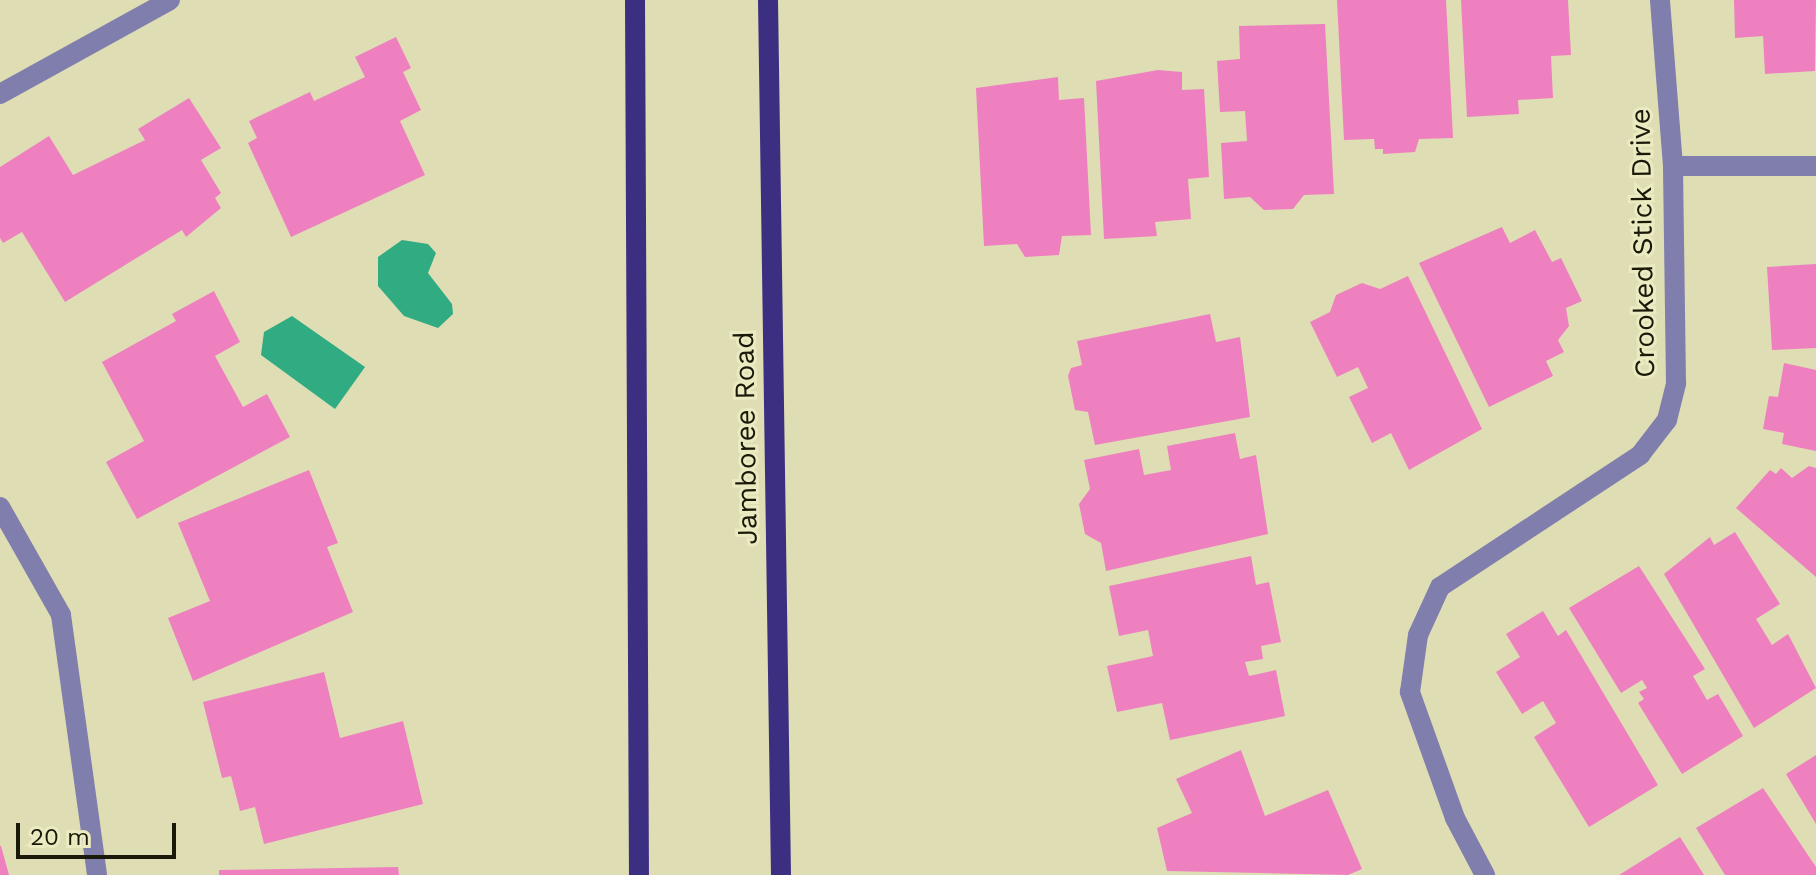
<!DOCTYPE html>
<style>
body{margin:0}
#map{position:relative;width:1816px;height:875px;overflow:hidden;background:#deddb4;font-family:"Work Sans",sans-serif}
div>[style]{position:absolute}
.water>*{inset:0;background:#30ab82}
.building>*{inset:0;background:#ef80c0}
.minor>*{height:20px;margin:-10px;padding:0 10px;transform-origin:10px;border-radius:10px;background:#807eac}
.primary>*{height:20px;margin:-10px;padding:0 10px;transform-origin:10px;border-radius:10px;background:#3c2e80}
span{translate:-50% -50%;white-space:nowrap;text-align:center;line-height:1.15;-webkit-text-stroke:6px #eceac1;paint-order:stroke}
.street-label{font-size:28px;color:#191809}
.scale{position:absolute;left:16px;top:823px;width:160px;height:36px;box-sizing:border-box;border:4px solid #191809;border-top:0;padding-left:10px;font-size:24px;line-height:28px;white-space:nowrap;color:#191809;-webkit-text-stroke:6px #eceac1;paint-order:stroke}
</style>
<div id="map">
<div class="water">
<i style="clip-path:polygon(402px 240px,428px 244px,436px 253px,428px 273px,452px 304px,453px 314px,438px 328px,404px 316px,378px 286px,378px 257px)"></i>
<i style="clip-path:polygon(292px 316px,365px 367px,335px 409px,261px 355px,264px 332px)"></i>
</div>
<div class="building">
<i style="clip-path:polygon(1337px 0,1446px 0,1453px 138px,1419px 139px,1415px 152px,1383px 154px,1383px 149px,1375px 149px,1374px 139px,1344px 140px)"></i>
<i style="clip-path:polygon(1461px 0,1568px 0,1571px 55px,1551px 56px,1553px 98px,1518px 100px,1519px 114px,1467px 117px)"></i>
<i style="clip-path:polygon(1734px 0,1816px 0,1815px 71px,1765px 74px,1763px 36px,1735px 38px)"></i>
<i style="clip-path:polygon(1325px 24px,1334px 194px,1304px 195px,1293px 209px,1264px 210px,1250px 197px,1224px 199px,1221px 143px,1247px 141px,1245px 111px,1220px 112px,1217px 61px,1240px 59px,1239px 26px)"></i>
<i style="clip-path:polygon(396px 37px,411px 68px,403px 72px,421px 110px,400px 121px,425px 175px,291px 237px,248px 143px,257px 138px,249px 121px,310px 92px,314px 101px,365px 77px,355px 57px)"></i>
<i style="clip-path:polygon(1158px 70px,1182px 72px,1182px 90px,1204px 89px,1209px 177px,1188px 179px,1191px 219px,1155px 222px,1157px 236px,1104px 239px,1096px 81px)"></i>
<i style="clip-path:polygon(1058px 77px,1059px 100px,1084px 98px,1091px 235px,1062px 236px,1059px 255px,1025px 257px,1017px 244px,984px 246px,976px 88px)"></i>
<i style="clip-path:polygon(189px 98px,221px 148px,201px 160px,221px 193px,215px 198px,221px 208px,186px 237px,182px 230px,65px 302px,22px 232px,3px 243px,0 238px,0 167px,49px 136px,73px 175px,145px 140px,138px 129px)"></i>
<i style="clip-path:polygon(1502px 227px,1510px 243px,1535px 230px,1552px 262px,1561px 258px,1582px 301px,1566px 308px,1569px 326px,1558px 340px,1564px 352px,1546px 361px,1553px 376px,1489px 407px,1419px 263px)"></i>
<i style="clip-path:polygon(1816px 264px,1816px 348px,1772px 350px,1767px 267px)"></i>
<i style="clip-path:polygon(1408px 276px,1482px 429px,1409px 470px,1391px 433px,1372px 443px,1349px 397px,1368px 388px,1358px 367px,1337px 377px,1310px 322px,1330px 312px,1336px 295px,1362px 283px,1380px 289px)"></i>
<i style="clip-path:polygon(214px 291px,240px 342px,215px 356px,243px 407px,267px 394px,290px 437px,137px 519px,106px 462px,144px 441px,102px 362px,176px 321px,172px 314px)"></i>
<i style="clip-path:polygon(1210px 314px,1216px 342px,1240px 337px,1250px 417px,1095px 445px,1088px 412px,1075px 410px,1068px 376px,1071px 368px,1082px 365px,1077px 341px)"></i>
<i style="clip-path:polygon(1784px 363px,1816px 370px,1816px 451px,1782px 444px,1784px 433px,1763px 429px,1769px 396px,1778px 397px)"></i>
<i style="clip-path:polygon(1235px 433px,1240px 459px,1256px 455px,1268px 534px,1106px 571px,1101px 543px,1085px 534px,1079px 504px,1090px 489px,1084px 460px,1139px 449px,1144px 475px,1171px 470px,1167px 446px)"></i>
<i style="clip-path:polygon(1809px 466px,1816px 468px,1816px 577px,1736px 508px,1770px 470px,1776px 474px,1781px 468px,1792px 478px)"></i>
<i style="clip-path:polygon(309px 470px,338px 543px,327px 547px,353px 612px,193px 681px,168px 618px,210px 601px,178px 523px)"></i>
<i style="clip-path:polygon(1735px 532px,1780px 604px,1756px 619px,1772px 645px,1788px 634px,1816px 688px,1754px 728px,1664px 574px,1710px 537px,1714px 545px)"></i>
<i style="clip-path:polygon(1251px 556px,1256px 585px,1269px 582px,1281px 642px,1261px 646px,1263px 659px,1245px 662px,1249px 676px,1276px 670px,1285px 716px,1170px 740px,1162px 703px,1117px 712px,1107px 666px,1153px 656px,1148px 630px,1119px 636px,1109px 586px)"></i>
<i style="clip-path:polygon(1639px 566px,1705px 669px,1693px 676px,1707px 700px,1718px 694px,1743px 736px,1682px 774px,1638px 703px,1644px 699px,1639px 692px,1647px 688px,1642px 680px,1621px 693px,1569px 608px)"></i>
<i style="clip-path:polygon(1543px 611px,1558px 636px,1566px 630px,1658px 785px,1589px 827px,1534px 737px,1556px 723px,1543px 701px,1522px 714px,1496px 672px,1520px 657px,1506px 634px)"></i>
<i style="clip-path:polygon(324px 672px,340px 738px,403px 721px,423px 804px,264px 844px,255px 807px,240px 811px,231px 776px,222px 778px,203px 702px)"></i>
<i style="clip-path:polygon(1241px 750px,1265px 816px,1328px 790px,1362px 869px,1348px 875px,1167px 871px,1157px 828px,1192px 813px,1176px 779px)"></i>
<i style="clip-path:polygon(1816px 755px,1816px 824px,1786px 774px)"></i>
<i style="clip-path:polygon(1763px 788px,1816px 867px,1816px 875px,1725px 875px,1696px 828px)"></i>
<i style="clip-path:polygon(1680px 837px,1704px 875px,1619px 875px)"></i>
<i style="clip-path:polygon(0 846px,1px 846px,9px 875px,0 875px)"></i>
<i style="clip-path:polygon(398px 867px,399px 875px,219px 875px,219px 870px)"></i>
</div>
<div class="minor">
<i style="left:0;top:94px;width:194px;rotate:-28.9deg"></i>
<i style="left:1673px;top:166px;width:143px"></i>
<i style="left:0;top:507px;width:124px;rotate:60.5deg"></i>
<i style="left:61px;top:615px;width:262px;rotate:82.1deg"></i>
<i style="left:1485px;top:875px;width:64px;rotate:-117.8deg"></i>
<i style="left:1455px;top:818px;width:134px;rotate:-109.7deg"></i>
<i style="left:1410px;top:692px;width:58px;rotate:-82deg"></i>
<i style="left:1418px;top:635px;width:53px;rotate:-65.4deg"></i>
<i style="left:1440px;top:587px;width:240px;rotate:-33.4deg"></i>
<i style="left:1640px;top:455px;width:44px;rotate:-52.4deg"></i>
<i style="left:1667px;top:420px;width:38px;rotate:-76deg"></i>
<i style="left:1676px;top:383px;width:217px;rotate:-90.8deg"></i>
<i style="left:1673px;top:166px;width:167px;rotate:-94.5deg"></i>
</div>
<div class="primary">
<i style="left:635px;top:0;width:875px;rotate:89.74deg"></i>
<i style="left:768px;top:0;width:875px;rotate:89.15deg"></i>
</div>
<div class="street-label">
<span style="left:1643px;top:243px;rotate:-91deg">Crooked Stick Drive</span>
<span style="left:746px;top:438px;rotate:-91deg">Jamboree Road</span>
</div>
<div class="scale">20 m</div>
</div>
